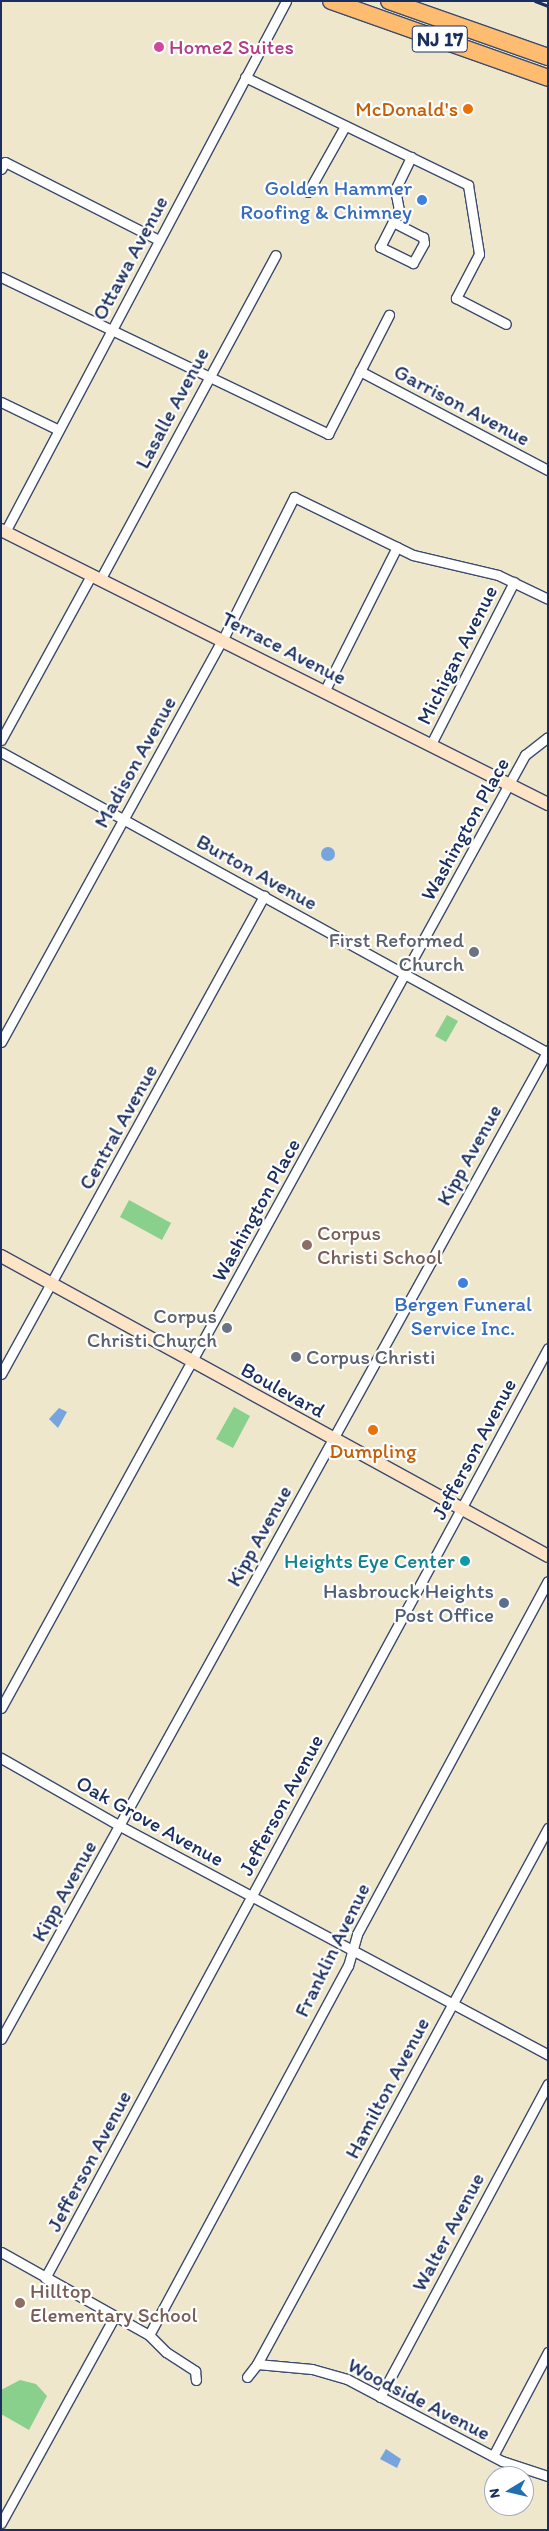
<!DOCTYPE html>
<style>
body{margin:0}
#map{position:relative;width:549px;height:2531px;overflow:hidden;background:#efe7cc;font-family:Itim,sans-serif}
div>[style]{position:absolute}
.green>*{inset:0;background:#88d08b}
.water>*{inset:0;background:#76a4df}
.round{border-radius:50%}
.roads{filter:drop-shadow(1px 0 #3b4b6e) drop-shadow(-1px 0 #3b4b6e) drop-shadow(0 1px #3b4b6e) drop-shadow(0 -1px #3b4b6e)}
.street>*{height:9px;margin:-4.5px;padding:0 4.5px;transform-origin:4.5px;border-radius:4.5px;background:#fff}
.secondary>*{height:12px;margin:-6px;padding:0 6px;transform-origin:6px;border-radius:6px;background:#fee4c6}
.highway>*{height:16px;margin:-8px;padding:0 8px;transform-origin:8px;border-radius:8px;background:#fdbc70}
.rail>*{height:3px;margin:-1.5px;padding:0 1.5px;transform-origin:1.5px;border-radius:1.5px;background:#1b2f5e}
.dots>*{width:14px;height:14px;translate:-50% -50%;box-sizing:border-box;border:2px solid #fff;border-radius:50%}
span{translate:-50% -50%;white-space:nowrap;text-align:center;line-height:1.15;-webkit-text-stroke:4.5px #fff;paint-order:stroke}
.shield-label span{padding:1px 4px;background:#fff;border:1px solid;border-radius:4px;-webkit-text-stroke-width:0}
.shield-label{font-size:20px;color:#1b2f5e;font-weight:700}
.hotel-label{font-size:21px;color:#b23c85}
.left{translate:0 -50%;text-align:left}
.food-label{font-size:21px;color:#c56008}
.right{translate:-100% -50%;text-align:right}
.shop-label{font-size:21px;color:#366cbe}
.street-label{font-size:21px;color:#1b2f5e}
.worship-label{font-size:21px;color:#5b616d}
.education-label{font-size:21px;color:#785e54}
.culture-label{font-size:21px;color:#0d838f}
.service-label{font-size:21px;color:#4e5e75}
.frame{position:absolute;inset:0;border:2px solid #1b2f5e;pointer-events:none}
.north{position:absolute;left:484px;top:2466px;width:50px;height:50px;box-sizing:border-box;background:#fff;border:1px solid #a4acbf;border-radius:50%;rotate:261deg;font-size:14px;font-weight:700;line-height:20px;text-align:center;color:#1b2f5e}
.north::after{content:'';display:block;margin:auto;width:18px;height:22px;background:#1f6fb2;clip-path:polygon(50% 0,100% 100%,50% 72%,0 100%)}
</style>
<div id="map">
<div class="green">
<i style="clip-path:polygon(447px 1015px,458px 1021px,446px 1042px,435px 1036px)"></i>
<i style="clip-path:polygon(129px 1200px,171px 1223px,162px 1240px,120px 1217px)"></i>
<i style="clip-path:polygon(234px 1407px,250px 1416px,233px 1448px,216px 1439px)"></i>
<i style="clip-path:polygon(20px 2380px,36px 2384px,47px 2396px,29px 2430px,1px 2414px,1px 2390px)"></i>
</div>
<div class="water">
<i class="round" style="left:321px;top:847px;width:14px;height:14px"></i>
<i style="clip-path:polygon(59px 1408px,67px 1412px,58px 1428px,49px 1419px)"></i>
<i style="clip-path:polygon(386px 2449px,401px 2459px,397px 2468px,380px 2459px)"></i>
</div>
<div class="roads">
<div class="street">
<i style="left:245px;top:77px;width:248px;rotate:25.8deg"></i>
<i style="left:468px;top:185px;width:70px;rotate:80.9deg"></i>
<i style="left:479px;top:254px;width:50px;rotate:117.6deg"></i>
<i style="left:456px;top:298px;width:56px;rotate:27.5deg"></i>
<i style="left:1px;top:169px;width:8px;rotate:-60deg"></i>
<i style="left:5px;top:162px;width:173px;rotate:26.9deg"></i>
<i style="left:308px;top:192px;width:76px;rotate:-60.7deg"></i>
<i style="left:393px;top:222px;width:34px;rotate:27deg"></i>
<i style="left:423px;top:237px;width:6px;rotate:81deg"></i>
<i style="left:424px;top:243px;width:23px;rotate:119deg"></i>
<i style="left:413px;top:263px;width:37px;rotate:-154deg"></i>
<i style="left:380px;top:247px;width:28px;rotate:-63deg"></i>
<i style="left:393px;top:222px;width:13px;rotate:-63deg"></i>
<i style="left:399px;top:210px;width:20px;rotate:-101deg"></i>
<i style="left:395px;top:190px;width:37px;rotate:-64deg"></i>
<i style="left:1px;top:277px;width:363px;rotate:25.6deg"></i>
<i style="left:328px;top:434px;width:134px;rotate:-62.9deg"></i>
<i style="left:360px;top:371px;width:212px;rotate:27.8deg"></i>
<i style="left:1px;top:402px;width:64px;rotate:25.8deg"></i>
<i style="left:5px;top:532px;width:601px;rotate:-62.11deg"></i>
<i style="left:101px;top:578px;width:367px;rotate:-61.6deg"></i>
<i style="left:325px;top:690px;width:160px;rotate:-63.3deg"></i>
<i style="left:1px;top:740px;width:189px;rotate:-61.3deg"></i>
<i style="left:431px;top:744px;width:182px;rotate:-62.9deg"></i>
<i style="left:1px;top:752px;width:624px;rotate:28.82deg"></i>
<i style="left:1px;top:1042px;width:460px;rotate:-61.2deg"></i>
<i style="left:223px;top:639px;width:159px;rotate:-63.4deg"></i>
<i style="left:294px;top:497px;width:132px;rotate:26deg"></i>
<i style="left:413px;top:555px;width:87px;rotate:13.2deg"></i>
<i style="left:498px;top:575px;width:55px;rotate:25.6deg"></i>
<i style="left:1px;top:1374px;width:546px;rotate:-61.18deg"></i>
<i style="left:1px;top:1708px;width:1088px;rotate:-61.2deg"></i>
<i style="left:525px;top:755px;width:29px;rotate:-38deg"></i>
<i style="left:1px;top:1758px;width:137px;rotate:29.7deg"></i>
<i style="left:120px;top:1826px;width:485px;rotate:28.1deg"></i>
<i style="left:1px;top:2039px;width:1130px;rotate:-61.05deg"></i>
<i style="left:1px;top:2252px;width:170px;rotate:29.3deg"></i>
<i style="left:149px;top:2335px;width:24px;rotate:45deg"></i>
<i style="left:166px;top:2352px;width:35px;rotate:33deg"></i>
<i style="left:195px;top:2371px;width:9px;rotate:84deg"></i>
<i style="left:45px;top:2278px;width:1057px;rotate:-61.59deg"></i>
<i style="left:149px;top:2335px;width:419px;rotate:-61.7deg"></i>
<i style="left:348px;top:1966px;width:33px;rotate:-74deg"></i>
<i style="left:357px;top:1934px;width:401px;rotate:-61.6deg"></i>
<i style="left:257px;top:2364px;width:55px;rotate:5.2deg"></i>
<i style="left:312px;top:2369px;width:36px;rotate:16deg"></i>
<i style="left:347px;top:2379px;width:175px;rotate:27.9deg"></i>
<i style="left:502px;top:2461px;width:48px;rotate:18.1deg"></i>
<i style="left:247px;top:2377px;width:16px;rotate:-52deg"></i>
<i style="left:257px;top:2364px;width:610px;rotate:-61.5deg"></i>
<i style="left:380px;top:2397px;width:355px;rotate:-61.8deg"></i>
<i style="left:493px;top:2456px;width:118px;rotate:-62.1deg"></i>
<i style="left:1px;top:2523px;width:236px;rotate:-61.2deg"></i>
</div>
<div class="secondary">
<i style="left:1px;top:530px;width:612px;rotate:26.61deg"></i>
<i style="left:1px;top:1256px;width:624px;rotate:28.74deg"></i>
</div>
<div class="highway">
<i style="left:331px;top:1px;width:230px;rotate:19.5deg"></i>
<i style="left:389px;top:1px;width:169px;rotate:19.4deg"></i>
</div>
</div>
<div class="rail">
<i style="left:535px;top:1px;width:14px;rotate:21deg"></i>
</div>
<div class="dots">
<i style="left:159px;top:47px;background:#d1479c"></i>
<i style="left:468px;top:109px;background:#e8710a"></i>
<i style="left:422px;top:200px;background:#3f7fe0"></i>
<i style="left:474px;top:952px;background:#6b7280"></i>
<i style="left:307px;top:1245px;background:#8d6e63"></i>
<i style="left:463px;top:1283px;background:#3f7fe0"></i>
<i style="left:227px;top:1328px;background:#6b7280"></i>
<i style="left:296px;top:1357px;background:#6b7280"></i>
<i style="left:373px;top:1430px;background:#e8710a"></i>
<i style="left:465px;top:1561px;background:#0f9aa8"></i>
<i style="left:504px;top:1603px;background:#5c6f8a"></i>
<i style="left:20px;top:2303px;background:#8d6e63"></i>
</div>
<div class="shield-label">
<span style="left:440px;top:39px">NJ 17</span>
</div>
<div class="hotel-label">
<span class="left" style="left:169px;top:47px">Home2 Suites</span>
</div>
<div class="food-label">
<span class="right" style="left:458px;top:109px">McDonald's</span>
<span style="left:373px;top:1451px">Dumpling</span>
</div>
<div class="shop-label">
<span class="right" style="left:412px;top:200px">Golden Hammer<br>Roofing &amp; Chimney</span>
<span style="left:463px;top:1316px">Bergen Funeral<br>Service Inc.</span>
</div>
<div class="street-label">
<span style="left:130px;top:258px;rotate:-62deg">Ottawa Avenue</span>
<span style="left:462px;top:405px;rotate:28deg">Garrison Avenue</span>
<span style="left:172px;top:408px;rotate:-62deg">Lasalle Avenue</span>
<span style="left:284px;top:648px;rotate:27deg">Terrace Avenue</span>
<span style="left:457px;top:655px;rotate:-63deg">Michigan Avenue</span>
<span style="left:135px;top:762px;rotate:-61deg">Madison Avenue</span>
<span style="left:465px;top:829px;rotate:-61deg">Washington Place</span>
<span style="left:257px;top:872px;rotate:29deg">Burton Avenue</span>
<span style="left:118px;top:1127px;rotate:-61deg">Central Avenue</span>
<span style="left:469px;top:1155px;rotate:-61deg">Kipp Avenue</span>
<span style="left:256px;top:1210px;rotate:-61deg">Washington Place</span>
<span style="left:283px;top:1390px;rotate:29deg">Boulevard</span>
<span style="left:474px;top:1449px;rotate:-62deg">Jefferson Avenue</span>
<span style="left:259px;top:1536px;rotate:-61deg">Kipp Avenue</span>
<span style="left:281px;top:1805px;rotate:-62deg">Jefferson Avenue</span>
<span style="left:150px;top:1821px;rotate:29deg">Oak Grove Avenue</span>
<span style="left:64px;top:1891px;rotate:-61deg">Kipp Avenue</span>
<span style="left:332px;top:1950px;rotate:-64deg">Franklin Avenue</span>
<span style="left:387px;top:2088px;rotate:-62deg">Hamilton Avenue</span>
<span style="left:89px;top:2161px;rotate:-62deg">Jefferson Avenue</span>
<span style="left:448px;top:2232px;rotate:-62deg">Walter Avenue</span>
<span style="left:419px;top:2399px;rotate:27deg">Woodside Avenue</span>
</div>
<div class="worship-label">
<span class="right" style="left:464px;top:952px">First Reformed<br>Church</span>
<span class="right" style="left:217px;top:1328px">Corpus<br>Christi Church</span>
<span class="left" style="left:306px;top:1357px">Corpus Christi</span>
</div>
<div class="education-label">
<span class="left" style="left:317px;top:1245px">Corpus<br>Christi School</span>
<span class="left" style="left:30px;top:2303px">Hilltop<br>Elementary School</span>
</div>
<div class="culture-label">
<span class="right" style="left:455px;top:1561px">Heights Eye Center</span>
</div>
<div class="service-label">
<span class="right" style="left:494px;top:1603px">Hasbrouck Heights<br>Post Office</span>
</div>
<div class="frame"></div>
<div class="north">N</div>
</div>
